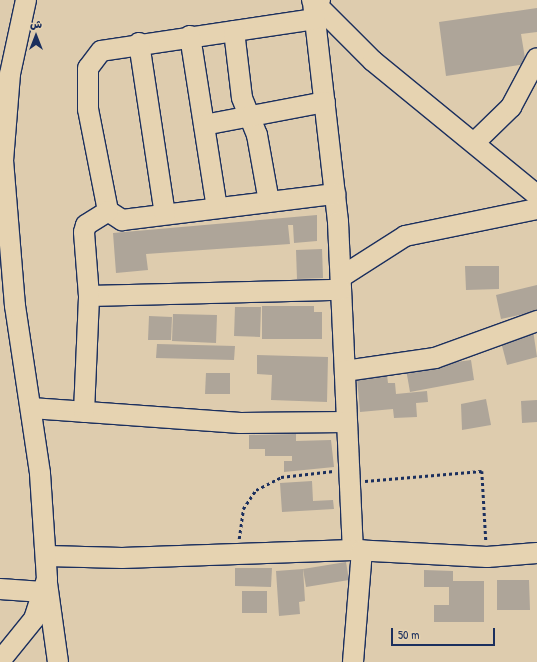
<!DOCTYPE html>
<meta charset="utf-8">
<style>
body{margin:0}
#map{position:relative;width:537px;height:662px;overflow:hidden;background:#deccae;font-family:"Patrick Hand","Playpen Sans Arabic",sans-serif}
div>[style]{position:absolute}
.building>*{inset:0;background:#aea599}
.path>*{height:2.5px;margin-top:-1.25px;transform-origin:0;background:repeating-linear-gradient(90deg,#1b2f5e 0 3px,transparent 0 6px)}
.roads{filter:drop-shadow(1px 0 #1b2f5e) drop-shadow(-1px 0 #1b2f5e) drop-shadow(0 1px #1b2f5e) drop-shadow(0 -1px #1b2f5e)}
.minor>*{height:20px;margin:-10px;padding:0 10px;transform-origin:10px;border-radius:10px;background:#e6d3b1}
span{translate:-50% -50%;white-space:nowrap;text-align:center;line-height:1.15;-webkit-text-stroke:4px #e6d3b1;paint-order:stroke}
.north{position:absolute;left:16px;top:16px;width:40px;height:40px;-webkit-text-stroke:3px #e6d3b1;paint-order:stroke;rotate:0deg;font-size:11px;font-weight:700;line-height:16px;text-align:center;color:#1b2f5e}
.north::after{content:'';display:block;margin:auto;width:14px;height:18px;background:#1b2f5e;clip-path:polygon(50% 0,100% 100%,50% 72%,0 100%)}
.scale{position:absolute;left:391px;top:628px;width:104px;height:18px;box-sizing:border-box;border:2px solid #1b2f5e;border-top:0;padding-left:5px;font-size:12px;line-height:14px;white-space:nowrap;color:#1b2f5e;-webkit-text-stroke:3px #e6d3b1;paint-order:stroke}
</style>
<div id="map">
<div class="building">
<i style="clip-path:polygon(537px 8px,537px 32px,521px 34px,526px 64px,446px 76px,439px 22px)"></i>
<i style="clip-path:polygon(317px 215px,317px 241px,294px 243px,293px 225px,288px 225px,290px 244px,146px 254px,148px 270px,116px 273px,113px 233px)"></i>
<i style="clip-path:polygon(322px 249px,323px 278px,297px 279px,296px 250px)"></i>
<i style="clip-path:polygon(465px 266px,499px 266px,499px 289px,466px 290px)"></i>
<i style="clip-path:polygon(537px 285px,537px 311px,501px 319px,496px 295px)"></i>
<i style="clip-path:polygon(262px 306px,314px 306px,314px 312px,322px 312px,322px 339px,262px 339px)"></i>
<i style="clip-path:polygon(235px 307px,261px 307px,260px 337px,234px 336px)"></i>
<i style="clip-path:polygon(173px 314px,217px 315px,216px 343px,172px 341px)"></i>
<i style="clip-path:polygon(149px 316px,172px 317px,171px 340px,148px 340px)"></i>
<i style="clip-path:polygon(533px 330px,537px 357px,507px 365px,500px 338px)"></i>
<i style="clip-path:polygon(157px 344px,235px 346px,234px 360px,156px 358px)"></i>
<i style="clip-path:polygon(257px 355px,328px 357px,327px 402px,271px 400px,272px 375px,257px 374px)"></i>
<i style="clip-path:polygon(471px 360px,474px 380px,410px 392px,406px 369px)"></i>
<i style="clip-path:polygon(206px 373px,230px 373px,230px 394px,205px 394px)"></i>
<i style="clip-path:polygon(387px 375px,388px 383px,395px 383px,396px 394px,427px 391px,428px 402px,416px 403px,417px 417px,394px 418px,393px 409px,360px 412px,357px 378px)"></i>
<i style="clip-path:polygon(486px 399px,491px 425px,462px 430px,461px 404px)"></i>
<i style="clip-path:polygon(537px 400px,537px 422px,522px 423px,521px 401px)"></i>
<i style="clip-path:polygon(296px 434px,296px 441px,331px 440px,334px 467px,284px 472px,284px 461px,292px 461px,292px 456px,265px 456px,265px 449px,249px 449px,249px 435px)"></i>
<i style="clip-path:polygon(312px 481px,313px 501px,333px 500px,334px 509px,282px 512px,280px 483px)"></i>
<i style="clip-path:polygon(346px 562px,349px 580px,306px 587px,303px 569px)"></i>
<i style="clip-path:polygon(235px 568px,272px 568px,271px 587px,235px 586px)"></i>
<i style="clip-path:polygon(303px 569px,305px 601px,299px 602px,300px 614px,279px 616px,276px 571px)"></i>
<i style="clip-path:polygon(424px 570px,453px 571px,453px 581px,484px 581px,484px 622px,434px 622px,434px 605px,449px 605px,449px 587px,424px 587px)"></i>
<i style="clip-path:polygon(497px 580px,529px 580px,530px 610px,497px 610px)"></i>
<i style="clip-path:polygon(242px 591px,267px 591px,267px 613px,242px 613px)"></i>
</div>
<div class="path">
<i style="left:365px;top:481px;width:117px;rotate:-4.9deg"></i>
<i style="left:482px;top:471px;width:70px;rotate:86.7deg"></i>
<i style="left:239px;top:539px;width:30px;rotate:-82deg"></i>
<i style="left:243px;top:509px;width:23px;rotate:-56deg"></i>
<i style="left:256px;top:490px;width:28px;rotate:-27deg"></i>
<i style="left:281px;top:477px;width:53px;rotate:-6.5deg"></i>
</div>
<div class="roads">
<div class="minor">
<i style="left:312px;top:0;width:86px;rotate:45deg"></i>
<i style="left:373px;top:61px;width:212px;rotate:39.3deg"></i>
<i style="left:320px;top:0;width:7px;rotate:164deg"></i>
<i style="left:313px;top:2px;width:221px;rotate:83.5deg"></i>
<i style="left:338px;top:222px;width:328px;rotate:87.4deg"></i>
<i style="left:353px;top:550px;width:134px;rotate:3deg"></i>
<i style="left:487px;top:557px;width:50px;rotate:-4.6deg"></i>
<i style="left:315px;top:19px;width:216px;rotate:171.5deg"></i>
<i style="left:101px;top:51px;width:21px;rotate:127deg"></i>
<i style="left:88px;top:68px;width:41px;rotate:90deg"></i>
<i style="left:88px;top:109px;width:104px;rotate:78.9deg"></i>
<i style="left:108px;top:211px;width:17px;rotate:33deg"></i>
<i style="left:122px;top:220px;width:215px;rotate:-7deg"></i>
<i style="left:234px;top:31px;width:67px;rotate:83.2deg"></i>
<i style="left:242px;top:98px;width:40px;rotate:68deg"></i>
<i style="left:257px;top:135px;width:68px;rotate:79.8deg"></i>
<i style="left:190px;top:36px;width:174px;rotate:81.1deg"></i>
<i style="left:139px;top:43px;width:173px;rotate:81.4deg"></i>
<i style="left:204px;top:125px;width:123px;rotate:-10.8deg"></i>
<i style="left:474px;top:143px;width:52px;rotate:-44.2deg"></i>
<i style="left:511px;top:107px;width:55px;rotate:-62deg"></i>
<i style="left:341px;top:277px;width:76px;rotate:-32.6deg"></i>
<i style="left:405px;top:236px;width:135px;rotate:-11.6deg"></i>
<i style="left:89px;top:296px;width:252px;rotate:-1.4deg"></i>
<i style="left:345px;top:371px;width:91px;rotate:-8.2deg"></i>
<i style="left:435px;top:358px;width:109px;rotate:-19.9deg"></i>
<i style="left:31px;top:408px;width:210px;rotate:4.1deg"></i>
<i style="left:240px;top:423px;width:107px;rotate:-0.5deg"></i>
<i style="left:84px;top:412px;width:116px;rotate:-87.5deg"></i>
<i style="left:89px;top:296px;width:64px;rotate:-94.5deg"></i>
<i style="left:84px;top:232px;width:7px;rotate:-74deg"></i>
<i style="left:86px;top:225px;width:26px;rotate:-32deg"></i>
<i style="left:47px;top:556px;width:75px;rotate:1.5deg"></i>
<i style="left:122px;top:558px;width:231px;rotate:-2deg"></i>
<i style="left:47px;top:583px;width:80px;rotate:82.1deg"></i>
<i style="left:0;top:589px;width:43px;rotate:4deg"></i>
<i style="left:0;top:661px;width:54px;rotate:-51deg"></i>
<i style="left:34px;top:619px;width:42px;rotate:-72deg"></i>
<i style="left:47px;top:579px;width:106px;rotate:-93.8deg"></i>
<i style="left:40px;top:473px;width:169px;rotate:-98.5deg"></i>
<i style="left:15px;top:306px;width:145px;rotate:-94.7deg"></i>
<i style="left:3px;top:161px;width:87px;rotate:-85.4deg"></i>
<i style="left:10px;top:74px;width:76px;rotate:-77.8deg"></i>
<i style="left:353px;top:662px;width:112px;rotate:-85.4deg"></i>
</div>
</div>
<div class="north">ش</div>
<div class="scale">50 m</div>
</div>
